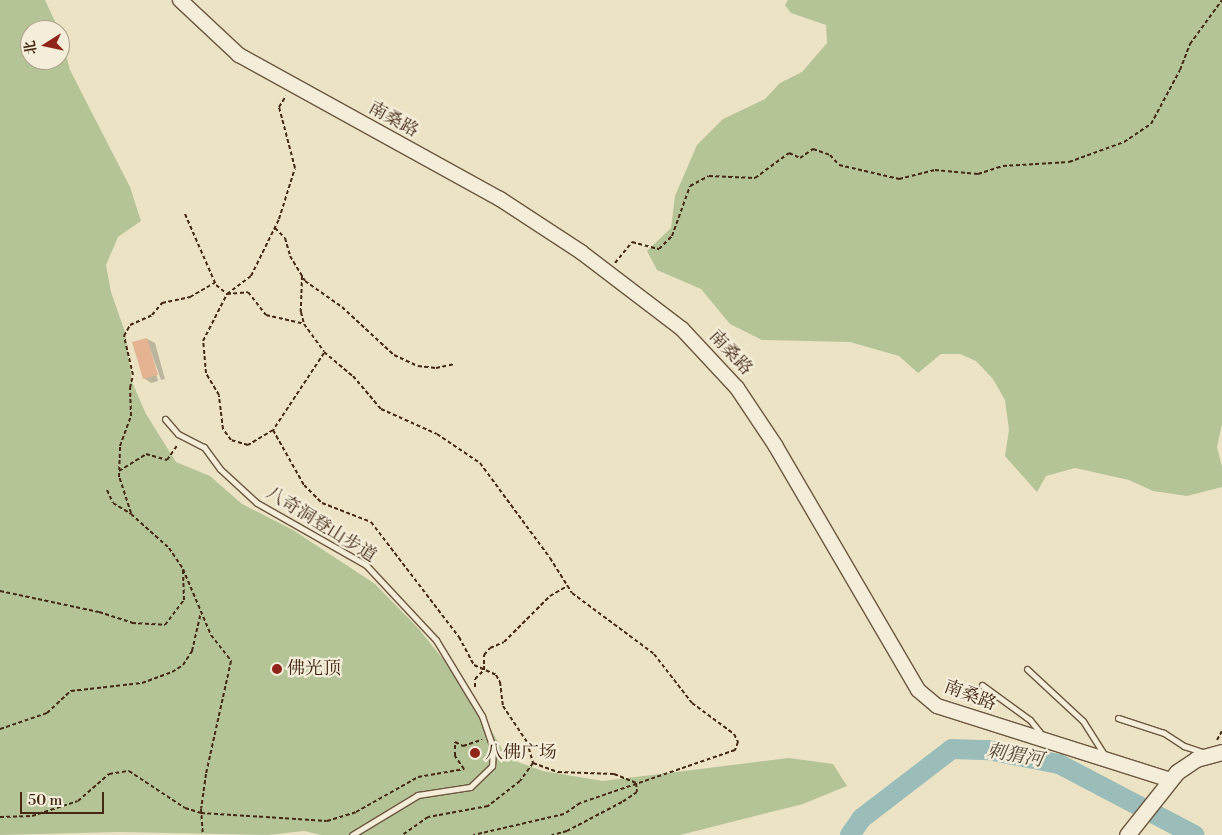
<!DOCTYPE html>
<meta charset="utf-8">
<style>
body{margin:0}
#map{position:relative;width:1222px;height:835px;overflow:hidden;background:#ece3c5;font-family:"Libre Bodoni","Noto Serif SC",serif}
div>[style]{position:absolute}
.green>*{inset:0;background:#b4c497}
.shadow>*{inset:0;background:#0003}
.river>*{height:20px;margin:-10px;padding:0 10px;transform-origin:10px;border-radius:10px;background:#9abdba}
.building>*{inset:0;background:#e4b492}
.path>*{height:2px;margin-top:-1px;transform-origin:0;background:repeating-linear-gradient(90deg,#442814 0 4px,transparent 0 6.5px)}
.roads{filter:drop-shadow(1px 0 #6e5740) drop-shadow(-1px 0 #6e5740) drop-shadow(0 1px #6e5740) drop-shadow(0 -1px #6e5740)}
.service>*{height:5px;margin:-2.5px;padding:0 2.5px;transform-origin:2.5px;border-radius:2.5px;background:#f3edd9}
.tertiary>*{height:14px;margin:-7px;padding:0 7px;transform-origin:7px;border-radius:7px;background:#f3edd9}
.secondary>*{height:15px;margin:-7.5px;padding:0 7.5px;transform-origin:7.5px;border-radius:7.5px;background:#f3edd9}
.dots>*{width:14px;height:14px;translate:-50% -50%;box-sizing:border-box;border:2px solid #f3edd9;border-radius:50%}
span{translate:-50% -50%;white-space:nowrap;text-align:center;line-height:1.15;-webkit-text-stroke:4.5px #f3edd9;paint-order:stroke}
.street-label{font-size:18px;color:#442814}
.poi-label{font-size:18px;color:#442814}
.left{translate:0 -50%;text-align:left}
.water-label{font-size:19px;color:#5a4d3e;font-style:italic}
.north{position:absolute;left:20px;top:20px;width:50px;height:50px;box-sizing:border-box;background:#f3edd9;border:1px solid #ad9e8a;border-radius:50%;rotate:260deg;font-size:14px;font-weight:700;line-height:20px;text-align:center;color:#442814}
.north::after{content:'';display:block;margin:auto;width:18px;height:22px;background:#8f2418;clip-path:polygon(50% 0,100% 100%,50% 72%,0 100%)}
.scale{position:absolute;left:20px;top:792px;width:84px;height:22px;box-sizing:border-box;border:2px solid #442814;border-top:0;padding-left:6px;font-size:15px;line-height:18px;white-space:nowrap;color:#442814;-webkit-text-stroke:4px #f3edd9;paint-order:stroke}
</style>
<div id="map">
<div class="green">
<i style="clip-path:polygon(0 0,45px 0,59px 30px,30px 30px,30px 60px,60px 60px,60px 33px,70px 70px,130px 187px,141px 221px,118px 237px,106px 265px,111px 292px,125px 332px,132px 382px,146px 414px,176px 462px,210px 476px,242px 504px,293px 530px,375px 584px,418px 628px,471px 694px,507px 758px,543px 771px,603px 781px,789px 758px,833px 764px,847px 786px,803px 804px,680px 835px,321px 835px,304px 831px,268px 835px,119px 832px,0 835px)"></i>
<i style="clip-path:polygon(788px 0,1222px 0,1222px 424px,1217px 447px,1222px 467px,1222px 487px,1187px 496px,1153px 491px,1129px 480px,1075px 468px,1046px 476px,1037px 492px,1005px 456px,1009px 430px,1005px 400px,993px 379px,976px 361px,960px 354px,941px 354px,918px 373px,899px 356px,850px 342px,762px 340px,730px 324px,701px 289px,657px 270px,647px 251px,671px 228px,675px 196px,697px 145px,723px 119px,765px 99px,780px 83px,802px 72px,827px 43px,826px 25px,791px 13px,785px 5px)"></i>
</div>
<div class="shadow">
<i style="clip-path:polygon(147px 339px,155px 343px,165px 379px,161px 380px,148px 343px,158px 381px,151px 383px,144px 378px)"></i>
</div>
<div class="river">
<i style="left:850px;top:835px;width:21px;rotate:-55deg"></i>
<i style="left:862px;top:818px;width:113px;rotate:-37.5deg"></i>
<i style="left:952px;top:749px;width:36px;rotate:2deg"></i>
<i style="left:988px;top:750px;width:72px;rotate:11.2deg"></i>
<i style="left:1059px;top:764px;width:153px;rotate:27.7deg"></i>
</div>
<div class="building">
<i style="clip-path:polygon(147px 338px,158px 375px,143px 379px,132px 342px)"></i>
</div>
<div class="path">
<i style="left:185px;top:214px;width:77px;rotate:66.4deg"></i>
<i style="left:216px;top:285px;width:14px;rotate:39deg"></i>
<i style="left:227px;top:294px;width:21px;rotate:-5deg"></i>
<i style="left:248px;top:292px;width:29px;rotate:52deg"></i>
<i style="left:266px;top:315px;width:39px;rotate:13deg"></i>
<i style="left:275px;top:228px;width:14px;rotate:45deg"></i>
<i style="left:285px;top:238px;width:19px;rotate:74deg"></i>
<i style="left:290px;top:256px;width:29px;rotate:59deg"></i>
<i style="left:305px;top:281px;width:45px;rotate:35.1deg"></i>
<i style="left:342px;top:307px;width:71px;rotate:42.7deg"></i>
<i style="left:394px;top:355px;width:26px;rotate:25deg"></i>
<i style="left:418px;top:366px;width:18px;rotate:6deg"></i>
<i style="left:436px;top:368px;width:19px;rotate:-12deg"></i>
<i style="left:615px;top:263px;width:27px;rotate:-51deg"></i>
<i style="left:632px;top:242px;width:28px;rotate:15deg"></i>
<i style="left:659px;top:249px;width:18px;rotate:-45deg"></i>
<i style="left:672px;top:236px;width:53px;rotate:-70.2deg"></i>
<i style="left:690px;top:186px;width:21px;rotate:-28deg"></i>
<i style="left:709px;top:176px;width:46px;rotate:2.5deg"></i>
<i style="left:755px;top:178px;width:42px;rotate:-36.3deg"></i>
<i style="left:789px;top:153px;width:12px;rotate:24deg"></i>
<i style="left:800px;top:158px;width:16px;rotate:-35deg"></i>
<i style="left:813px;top:149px;width:18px;rotate:19deg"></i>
<i style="left:830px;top:155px;width:13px;rotate:48deg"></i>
<i style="left:839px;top:165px;width:62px;rotate:13.1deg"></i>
<i style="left:899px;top:179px;width:37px;rotate:-14deg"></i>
<i style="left:935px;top:170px;width:43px;rotate:5.3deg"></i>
<i style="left:978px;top:174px;width:26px;rotate:-18deg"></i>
<i style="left:1003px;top:166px;width:66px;rotate:-3.5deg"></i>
<i style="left:1069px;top:162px;width:59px;rotate:-20deg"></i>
<i style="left:1124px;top:142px;width:32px;rotate:-34deg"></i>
<i style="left:1151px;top:124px;width:61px;rotate:-61.8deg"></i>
<i style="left:1180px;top:70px;width:28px;rotate:-69deg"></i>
<i style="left:1190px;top:44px;width:54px;rotate:-54deg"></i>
<i style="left:302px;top:276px;width:36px;rotate:92deg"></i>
<i style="left:301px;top:312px;width:12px;rotate:76deg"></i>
<i style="left:304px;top:324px;width:34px;rotate:54deg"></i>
<i style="left:324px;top:352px;width:38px;rotate:40deg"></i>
<i style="left:353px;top:376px;width:43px;rotate:49.7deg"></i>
<i style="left:381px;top:409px;width:61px;rotate:24.1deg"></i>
<i style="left:437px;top:434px;width:52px;rotate:34deg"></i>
<i style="left:480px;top:463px;width:118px;rotate:53.6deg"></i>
<i style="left:550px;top:558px;width:41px;rotate:57.8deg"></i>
<i style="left:572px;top:593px;width:102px;rotate:36.6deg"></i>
<i style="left:654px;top:654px;width:62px;rotate:52.2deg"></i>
<i style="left:692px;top:703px;width:52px;rotate:36.4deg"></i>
<i style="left:734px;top:734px;width:9px;rotate:63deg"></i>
<i style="left:738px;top:742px;width:9px;rotate:111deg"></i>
<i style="left:735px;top:750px;width:164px;rotate:161.1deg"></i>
<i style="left:580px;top:803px;width:19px;rotate:145deg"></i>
<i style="left:564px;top:814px;width:93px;rotate:167deg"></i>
<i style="left:324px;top:353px;width:92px;rotate:123.5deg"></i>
<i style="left:273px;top:430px;width:63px;rotate:60.6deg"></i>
<i style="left:304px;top:485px;width:25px;rotate:45deg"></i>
<i style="left:322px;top:503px;width:53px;rotate:21.2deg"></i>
<i style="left:371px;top:522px;width:145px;rotate:52.6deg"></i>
<i style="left:459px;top:637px;width:32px;rotate:62deg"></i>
<i style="left:474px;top:665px;width:24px;rotate:24deg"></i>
<i style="left:496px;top:675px;width:8px;rotate:60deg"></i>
<i style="left:500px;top:682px;width:24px;rotate:83deg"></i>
<i style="left:503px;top:706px;width:43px;rotate:56.3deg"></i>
<i style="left:527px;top:742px;width:22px;rotate:74deg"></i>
<i style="left:533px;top:763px;width:22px;rotate:126deg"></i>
<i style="left:520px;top:781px;width:41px;rotate:142deg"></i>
<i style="left:488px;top:806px;width:61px;rotate:169.6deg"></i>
<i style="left:428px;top:817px;width:32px;rotate:145deg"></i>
<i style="left:273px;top:430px;width:29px;rotate:149deg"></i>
<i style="left:248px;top:445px;width:18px;rotate:-164deg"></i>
<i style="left:231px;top:440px;width:14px;rotate:-126deg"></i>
<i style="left:223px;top:429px;width:34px;rotate:-97deg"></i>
<i style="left:219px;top:395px;width:26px;rotate:-121deg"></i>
<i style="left:206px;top:373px;width:32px;rotate:-95deg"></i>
<i style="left:203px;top:341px;width:53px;rotate:-62.9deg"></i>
<i style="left:227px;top:294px;width:30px;rotate:-37deg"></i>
<i style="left:251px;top:276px;width:64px;rotate:-63.8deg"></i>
<i style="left:279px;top:219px;width:53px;rotate:-72.6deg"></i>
<i style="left:295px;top:168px;width:63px;rotate:-104.7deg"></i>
<i style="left:279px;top:107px;width:13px;rotate:-58deg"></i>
<i style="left:119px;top:471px;width:32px;rotate:-32deg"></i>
<i style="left:146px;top:454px;width:22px;rotate:16deg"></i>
<i style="left:167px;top:460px;width:19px;rotate:-55deg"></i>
<i style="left:107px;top:490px;width:14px;rotate:65deg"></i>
<i style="left:113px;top:503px;width:21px;rotate:31deg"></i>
<i style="left:131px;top:514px;width:51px;rotate:41.8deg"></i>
<i style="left:169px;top:548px;width:25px;rotate:56deg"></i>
<i style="left:183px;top:569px;width:72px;rotate:67deg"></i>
<i style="left:211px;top:635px;width:33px;rotate:52deg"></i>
<i style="left:231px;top:661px;width:116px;rotate:102.5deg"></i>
<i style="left:206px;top:774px;width:35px;rotate:98deg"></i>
<i style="left:201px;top:809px;width:26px;rotate:86deg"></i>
<i style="left:131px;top:513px;width:38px;rotate:-108deg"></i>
<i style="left:119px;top:477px;width:31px;rotate:-88deg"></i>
<i style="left:120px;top:446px;width:32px;rotate:-70deg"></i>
<i style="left:131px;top:416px;width:28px;rotate:-92deg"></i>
<i style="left:130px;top:388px;width:13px;rotate:-77deg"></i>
<i style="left:133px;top:375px;width:40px;rotate:-103deg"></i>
<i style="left:124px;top:336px;width:13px;rotate:-61deg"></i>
<i style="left:130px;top:325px;width:24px;rotate:-24deg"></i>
<i style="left:152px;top:315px;width:16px;rotate:-50deg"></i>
<i style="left:162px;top:303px;width:29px;rotate:-12deg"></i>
<i style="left:190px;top:297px;width:28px;rotate:-30deg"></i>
<i style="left:0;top:591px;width:101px;rotate:12deg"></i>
<i style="left:99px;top:612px;width:35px;rotate:18deg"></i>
<i style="left:132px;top:623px;width:33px;rotate:3deg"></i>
<i style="left:165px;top:625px;width:31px;rotate:-53deg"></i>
<i style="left:184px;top:600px;width:30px;rotate:-92deg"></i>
<i style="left:475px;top:687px;width:8px;rotate:-90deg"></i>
<i style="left:475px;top:679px;width:13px;rotate:-45deg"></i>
<i style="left:484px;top:670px;width:15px;rotate:-90deg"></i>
<i style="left:484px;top:655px;width:9px;rotate:-49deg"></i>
<i style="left:490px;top:648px;width:15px;rotate:-23deg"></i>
<i style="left:504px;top:642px;width:65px;rotate:-45deg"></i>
<i style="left:550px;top:596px;width:20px;rotate:-30deg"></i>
<i style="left:0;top:729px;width:50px;rotate:-18.8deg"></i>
<i style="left:47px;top:713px;width:33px;rotate:-43deg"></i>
<i style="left:71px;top:691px;width:71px;rotate:-6.4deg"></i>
<i style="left:142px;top:683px;width:32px;rotate:-20deg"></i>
<i style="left:172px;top:672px;width:13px;rotate:-32deg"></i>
<i style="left:183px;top:665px;width:17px;rotate:-57deg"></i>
<i style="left:192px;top:651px;width:39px;rotate:-77deg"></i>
<i style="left:1217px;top:740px;width:10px;rotate:-61deg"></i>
<i style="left:533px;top:763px;width:27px;rotate:20deg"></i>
<i style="left:558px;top:772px;width:56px;rotate:2deg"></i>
<i style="left:614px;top:774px;width:24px;rotate:22deg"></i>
<i style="left:636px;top:783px;width:9px;rotate:84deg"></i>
<i style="left:637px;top:792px;width:18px;rotate:146deg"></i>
<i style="left:622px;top:802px;width:62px;rotate:152.2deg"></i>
<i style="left:567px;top:831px;width:16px;rotate:165deg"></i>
<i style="left:0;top:817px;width:32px;rotate:-2deg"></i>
<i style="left:32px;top:816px;width:48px;rotate:-18.1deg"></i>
<i style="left:78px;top:801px;width:41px;rotate:-41.1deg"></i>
<i style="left:109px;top:774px;width:20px;rotate:-9deg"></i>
<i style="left:129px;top:771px;width:67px;rotate:33.5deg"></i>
<i style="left:185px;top:808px;width:17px;rotate:17deg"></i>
<i style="left:201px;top:813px;width:126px;rotate:3.6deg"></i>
<i style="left:327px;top:821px;width:30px;rotate:-17deg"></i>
<i style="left:356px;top:812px;width:71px;rotate:-29.4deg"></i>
<i style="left:418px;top:777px;width:47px;rotate:-9.9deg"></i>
<i style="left:464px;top:769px;width:16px;rotate:-125deg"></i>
<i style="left:455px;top:756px;width:14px;rotate:-90deg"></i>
<i style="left:455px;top:742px;width:9px;rotate:27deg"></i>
<i style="left:463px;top:746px;width:20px;rotate:-18deg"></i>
</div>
<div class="roads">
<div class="service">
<i style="left:165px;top:419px;width:20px;rotate:49deg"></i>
<i style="left:178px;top:434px;width:29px;rotate:27deg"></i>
<i style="left:204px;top:447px;width:27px;rotate:54deg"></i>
<i style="left:220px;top:469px;width:50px;rotate:42.6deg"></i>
<i style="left:257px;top:503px;width:125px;rotate:29.6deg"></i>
<i style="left:366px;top:565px;width:103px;rotate:47deg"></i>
<i style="left:436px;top:640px;width:89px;rotate:58.8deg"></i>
<i style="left:482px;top:716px;width:34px;rotate:71deg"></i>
<i style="left:493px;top:748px;width:18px;rotate:93deg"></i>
<i style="left:492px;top:766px;width:30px;rotate:136deg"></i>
<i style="left:470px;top:787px;width:53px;rotate:171.3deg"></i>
<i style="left:418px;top:795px;width:77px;rotate:148.8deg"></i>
<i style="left:1027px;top:669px;width:76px;rotate:42.9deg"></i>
<i style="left:1083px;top:721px;width:41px;rotate:57.8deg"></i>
<i style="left:982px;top:685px;width:59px;rotate:36.1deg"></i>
<i style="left:1030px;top:720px;width:19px;rotate:51deg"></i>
<i style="left:1118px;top:718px;width:48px;rotate:18.1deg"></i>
<i style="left:1164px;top:733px;width:24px;rotate:33deg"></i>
<i style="left:1184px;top:746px;width:22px;rotate:18deg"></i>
</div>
<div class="tertiary">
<i style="left:180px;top:0;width:81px;rotate:43deg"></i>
<i style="left:239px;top:55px;width:298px;rotate:28.9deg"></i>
<i style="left:500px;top:199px;width:97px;rotate:33.2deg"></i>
<i style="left:581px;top:252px;width:127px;rotate:37.3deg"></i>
<i style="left:682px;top:329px;width:81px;rotate:47deg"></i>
<i style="left:737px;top:388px;width:69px;rotate:56.3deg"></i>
<i style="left:775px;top:445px;width:284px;rotate:59.7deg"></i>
<i style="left:918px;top:690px;width:25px;rotate:40deg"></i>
<i style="left:937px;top:706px;width:244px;rotate:17.6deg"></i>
</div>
<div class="secondary">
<i style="left:1127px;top:835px;width:80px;rotate:-51.6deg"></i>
<i style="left:1177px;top:772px;width:23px;rotate:-34deg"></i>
<i style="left:1196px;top:759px;width:27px;rotate:-15deg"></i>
</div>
</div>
<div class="dots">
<i style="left:277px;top:669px;background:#8f2418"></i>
<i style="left:475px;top:753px;background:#8f2418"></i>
</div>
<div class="street-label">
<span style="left:393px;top:120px;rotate:29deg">南桑路</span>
<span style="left:730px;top:353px;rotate:47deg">南桑路</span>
<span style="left:321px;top:525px;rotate:32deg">八奇洞登山步道</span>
<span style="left:970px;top:696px;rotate:21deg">南桑路</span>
</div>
<div class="poi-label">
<span class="left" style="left:287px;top:669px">佛光顶</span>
<span class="left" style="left:485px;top:753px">八佛广场</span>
</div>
<div class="water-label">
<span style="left:1015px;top:756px;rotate:10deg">刺猬河</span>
</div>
<div class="north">北</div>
<div class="scale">50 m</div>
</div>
